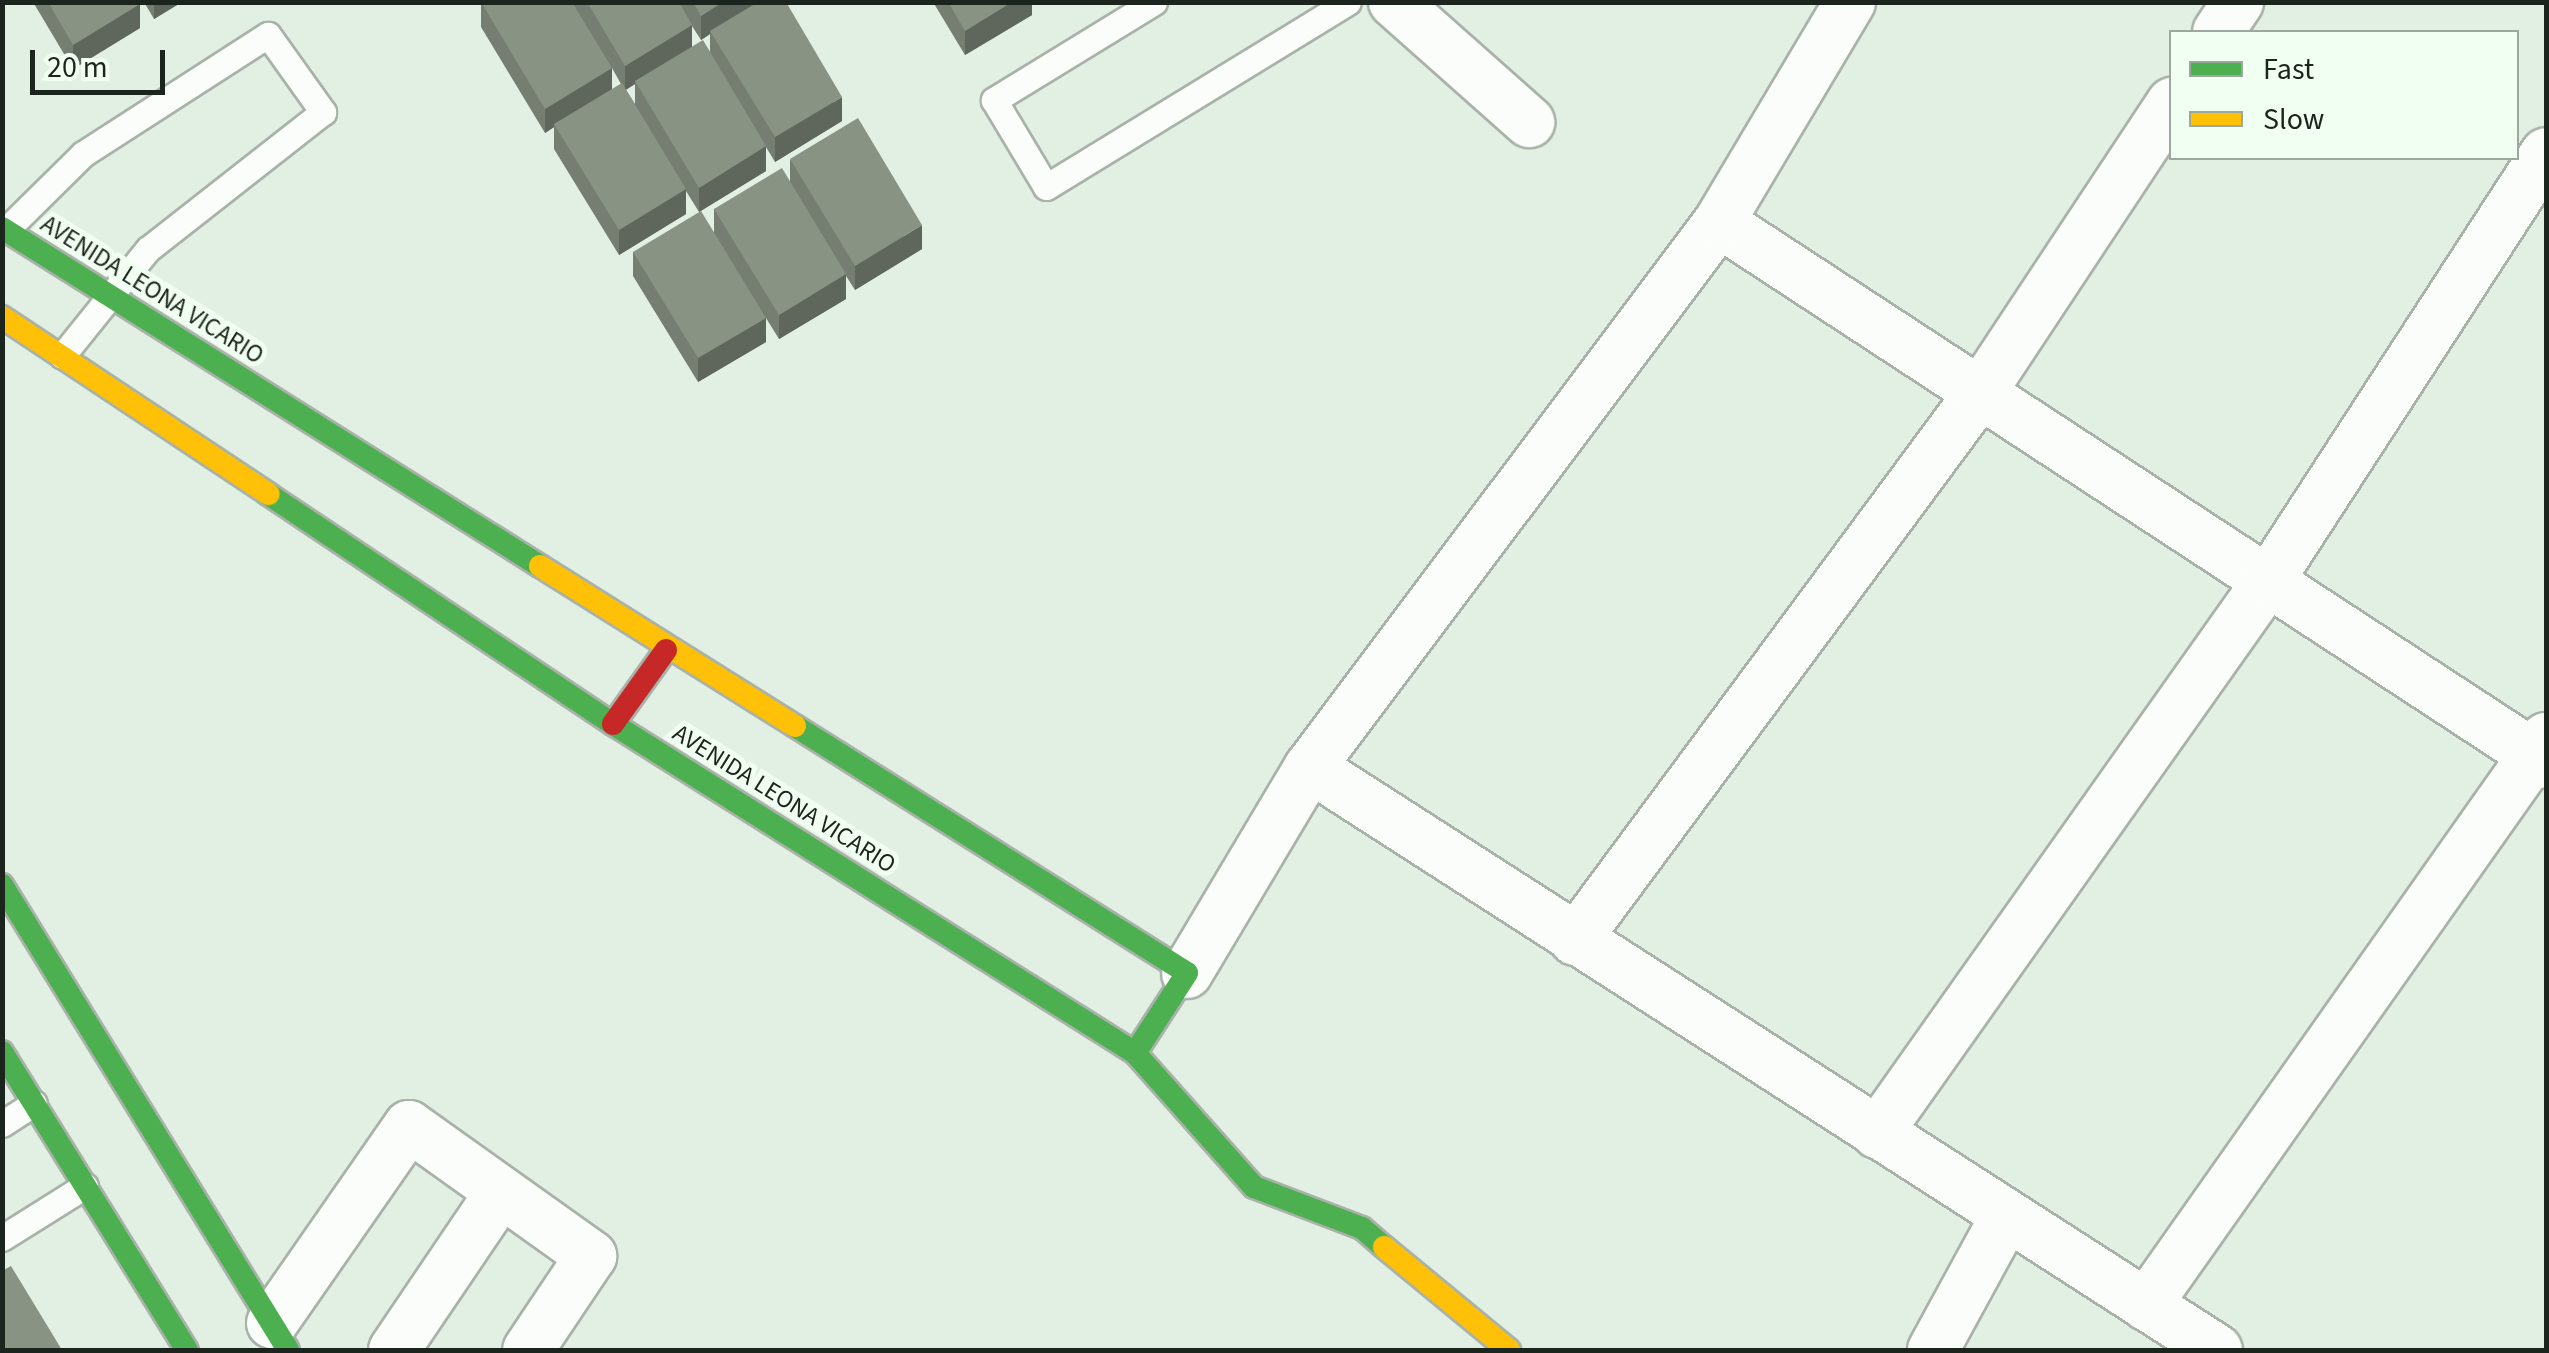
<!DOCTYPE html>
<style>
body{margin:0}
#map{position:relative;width:2549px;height:1353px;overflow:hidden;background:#e2efe3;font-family:"Source Sans 3",sans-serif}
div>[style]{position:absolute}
.roads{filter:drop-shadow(2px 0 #a9b2a9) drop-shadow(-2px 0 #a9b2a9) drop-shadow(0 2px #a9b2a9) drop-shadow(0 -2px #a9b2a9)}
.lane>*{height:25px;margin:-12.5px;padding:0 12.5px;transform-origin:12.5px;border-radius:12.5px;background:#fbfdfb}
.street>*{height:50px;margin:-25px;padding:0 25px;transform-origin:25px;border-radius:25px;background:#fbfdfb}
.fast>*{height:22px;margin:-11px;padding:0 11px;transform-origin:11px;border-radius:11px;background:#4caf50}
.slow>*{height:22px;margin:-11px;padding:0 11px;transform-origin:11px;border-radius:11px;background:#ffc107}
.jam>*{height:22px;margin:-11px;padding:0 11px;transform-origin:11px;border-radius:11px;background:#c62828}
.wall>*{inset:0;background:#757e71}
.shaded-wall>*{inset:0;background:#5f675c}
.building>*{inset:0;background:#889383}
span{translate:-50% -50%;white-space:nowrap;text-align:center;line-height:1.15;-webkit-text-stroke:10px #f1fff2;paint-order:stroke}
.street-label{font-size:25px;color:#1c251d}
.frame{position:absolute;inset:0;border:5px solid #1c251d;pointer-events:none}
.legend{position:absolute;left:2169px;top:30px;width:350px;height:130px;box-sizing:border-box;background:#f1fff2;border:2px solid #9ca89d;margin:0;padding:12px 18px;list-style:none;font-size:30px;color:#1c251d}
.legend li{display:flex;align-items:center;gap:20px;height:50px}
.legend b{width:50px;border:2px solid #9ca89d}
.scale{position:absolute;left:30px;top:50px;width:135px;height:45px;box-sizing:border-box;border:5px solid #1c251d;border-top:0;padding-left:12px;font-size:30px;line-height:35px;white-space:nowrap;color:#1c251d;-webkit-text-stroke:8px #f1fff2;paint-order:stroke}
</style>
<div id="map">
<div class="roads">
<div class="lane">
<i style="left:1154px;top:2px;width:188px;rotate:148.5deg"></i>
<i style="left:994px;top:100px;width:101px;rotate:59.1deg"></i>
<i style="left:1046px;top:187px;width:354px;rotate:-31.5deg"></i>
<i style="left:6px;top:230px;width:108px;rotate:-44.6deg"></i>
<i style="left:83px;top:154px;width:220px;rotate:-32.8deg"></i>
<i style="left:268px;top:35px;width:95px;rotate:54.5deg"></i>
<i style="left:323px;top:112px;width:222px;rotate:141.9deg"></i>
<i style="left:148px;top:249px;width:137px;rotate:128.8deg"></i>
<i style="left:2px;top:1124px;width:38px;rotate:-33deg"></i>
<i style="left:2px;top:1238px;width:98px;rotate:-32.1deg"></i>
</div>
<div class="street">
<i style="left:1394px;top:2px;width:181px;rotate:41.6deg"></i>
<i style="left:2218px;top:32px;width:36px;rotate:-56deg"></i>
<i style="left:1719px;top:222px;width:988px;rotate:33.19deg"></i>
<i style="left:1310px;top:767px;width:1078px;rotate:32.73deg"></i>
<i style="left:1575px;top:940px;width:681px;rotate:-53.48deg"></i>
<i style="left:1980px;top:393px;width:348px;rotate:-56.5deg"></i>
<i style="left:1187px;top:973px;width:240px;rotate:-59.2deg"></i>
<i style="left:1310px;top:767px;width:681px;rotate:-53.11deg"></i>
<i style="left:1719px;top:222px;width:256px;rotate:-59.2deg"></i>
<i style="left:1877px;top:1133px;width:676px;rotate:-54.69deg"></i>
<i style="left:2268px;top:581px;width:510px;rotate:-56.99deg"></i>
<i style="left:2146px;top:1305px;width:694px;rotate:-54.8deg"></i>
<i style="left:272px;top:1323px;width:240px;rotate:-55.2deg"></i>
<i style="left:409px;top:1126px;width:224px;rotate:35.5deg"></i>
<i style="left:591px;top:1256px;width:113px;rotate:123.8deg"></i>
<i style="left:394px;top:1350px;width:191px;rotate:-55.9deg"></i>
<i style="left:1933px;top:1350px;width:153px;rotate:-61.4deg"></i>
</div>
<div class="fast">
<i style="left:2px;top:228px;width:635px;rotate:32.14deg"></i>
<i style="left:268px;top:494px;width:415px;rotate:33.7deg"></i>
<i style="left:613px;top:724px;width:617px;rotate:32.22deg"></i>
<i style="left:1135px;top:1053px;width:179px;rotate:48.4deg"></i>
<i style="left:1254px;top:1187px;width:116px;rotate:20.8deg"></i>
<i style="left:1362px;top:1228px;width:29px;rotate:41deg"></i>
<i style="left:795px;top:726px;width:463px;rotate:32.2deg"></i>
<i style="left:1187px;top:973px;width:95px;rotate:123deg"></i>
<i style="left:2px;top:885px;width:546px;rotate:58.41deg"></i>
<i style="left:2px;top:1052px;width:351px;rotate:58.2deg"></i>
</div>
<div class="slow">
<i style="left:2px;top:317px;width:320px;rotate:33.6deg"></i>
<i style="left:540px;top:566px;width:301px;rotate:32.1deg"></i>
<i style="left:1384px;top:1247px;width:162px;rotate:39.5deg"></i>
</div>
<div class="jam">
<i style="left:613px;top:724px;width:91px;rotate:-54.4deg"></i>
</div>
</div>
<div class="wall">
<i style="clip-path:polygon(33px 2px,140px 2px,140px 28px,73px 69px)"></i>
<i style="clip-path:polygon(144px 2px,182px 2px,154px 19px)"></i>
<i style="clip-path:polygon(evenodd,481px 2px,786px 2px,842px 121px,775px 162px,766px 147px,766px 171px,699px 212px,686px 191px,686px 214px,619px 255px,554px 149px,554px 127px,545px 133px,481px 27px,481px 2px,692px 26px,701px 40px,710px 34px,710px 53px,692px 47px,692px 26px,481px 2px,612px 68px,621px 84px,612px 90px,612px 68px,481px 2px,635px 84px,635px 104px,626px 90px,635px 84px)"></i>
<i style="clip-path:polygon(933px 2px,1032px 2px,1032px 15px,965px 55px)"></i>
<i style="clip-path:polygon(790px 159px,922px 249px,855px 290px,846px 276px,846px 299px,779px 339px,766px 318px,766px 342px,698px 382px,633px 276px,633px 252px,714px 232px,714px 209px,790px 182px)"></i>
</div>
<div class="shaded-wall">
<i style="clip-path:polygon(154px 2px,182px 2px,154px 19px)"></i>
<i style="clip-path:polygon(723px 2px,763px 2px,710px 31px,710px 34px,701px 40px,701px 16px)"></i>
<i style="clip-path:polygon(1012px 2px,1032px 2px,1032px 15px,965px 55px,965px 31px)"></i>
<i style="clip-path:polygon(140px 4px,140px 28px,73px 69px,73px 45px)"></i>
<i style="clip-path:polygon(692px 25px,692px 50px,635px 81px,635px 84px,625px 90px,625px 66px)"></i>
<i style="clip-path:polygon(612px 68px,612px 93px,554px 124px,554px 127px,545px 133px,545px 109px)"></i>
<i style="clip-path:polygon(842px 97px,842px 121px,775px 162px,775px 137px)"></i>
<i style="clip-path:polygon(766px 146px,766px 171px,699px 212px,699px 188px)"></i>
<i style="clip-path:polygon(686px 189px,686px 214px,619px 255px,619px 230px)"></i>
<i style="clip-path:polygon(922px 225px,922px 249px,855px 290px,855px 266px)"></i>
<i style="clip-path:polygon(846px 274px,846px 299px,779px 339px,779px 315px)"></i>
<i style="clip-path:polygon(766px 318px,766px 342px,698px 382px,698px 358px)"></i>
</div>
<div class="building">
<i style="clip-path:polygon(48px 2px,140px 2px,140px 4px,73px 45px)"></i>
<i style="clip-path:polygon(481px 2px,572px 2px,612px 68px,545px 109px)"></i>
<i style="clip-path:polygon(587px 2px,679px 2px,692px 25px,625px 66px)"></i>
<i style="clip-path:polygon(693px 2px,723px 2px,701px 16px)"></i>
<i style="clip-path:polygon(758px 2px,786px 2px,842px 97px,775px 137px,710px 31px)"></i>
<i style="clip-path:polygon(948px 2px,1012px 2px,965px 31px)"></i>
<i style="clip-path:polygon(703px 40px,766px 146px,699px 188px,635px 81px)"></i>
<i style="clip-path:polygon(622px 83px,686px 189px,619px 230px,554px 124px)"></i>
<i style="clip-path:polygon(858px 118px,922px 225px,855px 266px,790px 159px)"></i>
<i style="clip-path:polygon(782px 168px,846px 274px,779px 315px,714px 209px)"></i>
<i style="clip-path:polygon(701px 211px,766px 318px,698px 358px,633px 252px)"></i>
<i style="clip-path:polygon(11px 1266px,62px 1350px,2px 1350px,2px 1271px)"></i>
</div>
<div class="street-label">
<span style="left:152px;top:290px;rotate:32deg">AVENIDA LEONA VICARIO</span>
<span style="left:784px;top:799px;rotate:32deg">AVENIDA LEONA VICARIO</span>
</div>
<div class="frame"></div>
<ul class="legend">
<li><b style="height:12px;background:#4caf50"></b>Fast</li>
<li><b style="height:12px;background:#ffc107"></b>Slow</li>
</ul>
<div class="scale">20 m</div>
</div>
